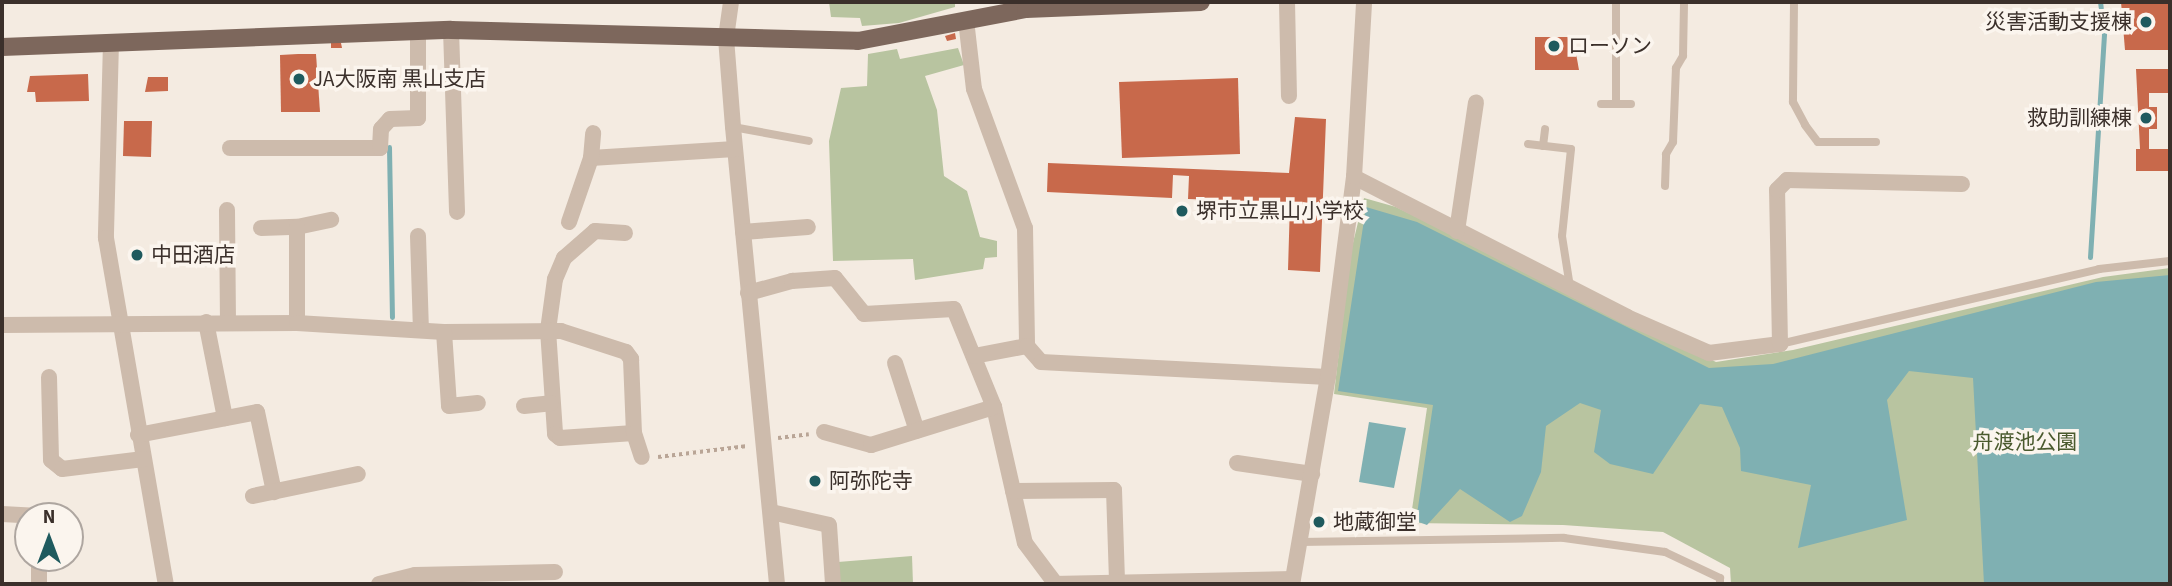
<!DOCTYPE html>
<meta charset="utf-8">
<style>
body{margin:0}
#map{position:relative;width:2172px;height:586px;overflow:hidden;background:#f4ebe1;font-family:"Source Sans 3","Noto Sans JP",sans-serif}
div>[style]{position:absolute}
.green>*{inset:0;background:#b8c4a0}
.water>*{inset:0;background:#7fb0b2}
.stream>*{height:5px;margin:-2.5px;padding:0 2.5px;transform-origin:2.5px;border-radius:2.5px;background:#7fb0b2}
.building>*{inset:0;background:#c8694b}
.path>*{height:3.5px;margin-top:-1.75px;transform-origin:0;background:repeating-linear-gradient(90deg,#b9a596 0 3.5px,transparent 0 7px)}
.lane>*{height:8px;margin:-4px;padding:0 4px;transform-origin:4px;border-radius:4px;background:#cdbbac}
.street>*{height:16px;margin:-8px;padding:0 8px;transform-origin:8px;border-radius:8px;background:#cdbbac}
.primary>*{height:18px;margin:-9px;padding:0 9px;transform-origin:9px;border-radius:9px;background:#7d675c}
.dots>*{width:19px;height:19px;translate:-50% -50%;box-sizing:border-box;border:4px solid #fbf5ee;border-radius:50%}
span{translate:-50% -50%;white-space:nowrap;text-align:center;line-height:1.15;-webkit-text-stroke:7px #fbf5ee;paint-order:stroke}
.poi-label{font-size:21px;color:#3b302b}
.right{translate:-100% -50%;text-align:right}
.left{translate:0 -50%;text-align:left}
.park-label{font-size:21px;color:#4a5a2e}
.frame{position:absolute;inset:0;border:4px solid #3b302b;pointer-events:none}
.north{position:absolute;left:14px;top:502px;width:70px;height:70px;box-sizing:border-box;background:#fbf5ee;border:2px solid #aea6a0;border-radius:50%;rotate:0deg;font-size:19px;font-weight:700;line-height:28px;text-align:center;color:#3b302b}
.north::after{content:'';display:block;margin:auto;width:24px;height:32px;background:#1f5a5e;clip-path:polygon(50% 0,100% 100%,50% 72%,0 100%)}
</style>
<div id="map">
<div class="green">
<i style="clip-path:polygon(829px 2px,955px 2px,955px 7px,899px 23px,862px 26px,860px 18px,831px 17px)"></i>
<i style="clip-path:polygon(958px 48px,964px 65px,925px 76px,937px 110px,944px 176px,967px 191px,980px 237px,997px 241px,997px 257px,985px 258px,983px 269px,915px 280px,913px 259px,833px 261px,829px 141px,841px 88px,867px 86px,868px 54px,897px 49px,900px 59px)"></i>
<i style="clip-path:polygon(1364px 198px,1396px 207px,1716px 362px,1793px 350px,2103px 277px,2170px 268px,2170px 584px,1731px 584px,1730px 568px,1663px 532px,1563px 525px,1410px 523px,1427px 408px,1334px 394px,1350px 255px)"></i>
<i style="clip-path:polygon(912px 556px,913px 584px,840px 584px,838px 562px)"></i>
</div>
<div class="water">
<i style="clip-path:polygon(1366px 207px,1417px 222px,1709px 368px,1773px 364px,2096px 282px,2170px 275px,2170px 584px,1984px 584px,1973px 378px,1909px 371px,1887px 400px,1907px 520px,1798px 548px,1811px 485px,1741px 471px,1740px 448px,1722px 407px,1700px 404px,1653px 474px,1610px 464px,1594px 452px,1601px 410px,1580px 403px,1546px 426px,1541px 472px,1522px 516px,1510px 522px,1460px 489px,1427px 525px,1416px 521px,1433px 405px,1338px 391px)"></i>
<i style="clip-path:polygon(1369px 422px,1406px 428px,1394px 488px,1359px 482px)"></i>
</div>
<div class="stream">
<i style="left:389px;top:147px;width:170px;rotate:89deg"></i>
<i style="left:2090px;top:257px;width:223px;rotate:-86.4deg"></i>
<i style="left:2104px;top:34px;width:32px;rotate:-97deg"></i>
</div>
<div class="building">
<i style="clip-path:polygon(2121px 2px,2170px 2px,2170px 50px,2125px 50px)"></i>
<i style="clip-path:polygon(955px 33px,956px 39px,947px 41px,945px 36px)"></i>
<i style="clip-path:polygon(1535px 37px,1573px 37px,1579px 70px,1535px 70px)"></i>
<i style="clip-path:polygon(331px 43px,341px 43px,342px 48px,331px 48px)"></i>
<i style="clip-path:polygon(298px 54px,316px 54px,320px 112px,281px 112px,280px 55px)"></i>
<i style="clip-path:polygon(2136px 69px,2170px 69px,2170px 93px,2149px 93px,2149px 107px,2157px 107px,2157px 129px,2149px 129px,2149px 149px,2170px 149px,2170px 171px,2136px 171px,2136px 149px,2140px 149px)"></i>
<i style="clip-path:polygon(88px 74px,89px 101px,36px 102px,35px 92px,27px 92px,30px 76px)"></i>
<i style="clip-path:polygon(148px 77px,168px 77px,168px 91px,145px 92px)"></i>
<i style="clip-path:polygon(1238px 78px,1240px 154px,1122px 158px,1119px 82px)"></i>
<i style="clip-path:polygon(1295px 117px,1326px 119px,1320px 272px,1288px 270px,1290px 203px,1188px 199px,1189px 176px,1173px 175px,1172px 198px,1047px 192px,1048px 163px,1289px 173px)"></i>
<i style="clip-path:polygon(124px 121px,152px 121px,151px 157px,123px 156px)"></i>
</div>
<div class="path">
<i style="left:778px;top:438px;width:31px;rotate:-7deg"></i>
<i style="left:658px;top:457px;width:90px;rotate:-7deg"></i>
</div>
<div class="lane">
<i style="left:1616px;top:2px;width:102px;rotate:90deg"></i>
<i style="left:1794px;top:2px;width:100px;rotate:90.6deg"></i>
<i style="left:1793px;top:102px;width:26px;rotate:62deg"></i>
<i style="left:1805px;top:125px;width:21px;rotate:53deg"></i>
<i style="left:1818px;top:142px;width:58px"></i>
<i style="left:1601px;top:104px;width:30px"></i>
<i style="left:733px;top:127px;width:77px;rotate:10.4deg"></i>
<i style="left:1528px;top:144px;width:43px;rotate:6.6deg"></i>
<i style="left:1571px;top:149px;width:87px;rotate:95.9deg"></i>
<i style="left:1562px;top:236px;width:52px;rotate:81.1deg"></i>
<i style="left:1543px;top:146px;width:17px;rotate:-83deg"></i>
<i style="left:1665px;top:186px;width:32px;rotate:-88deg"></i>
<i style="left:1666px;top:154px;width:14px;rotate:-60deg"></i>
<i style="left:1673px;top:142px;width:74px;rotate:-87.7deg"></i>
<i style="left:1676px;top:68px;width:14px;rotate:-60deg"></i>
<i style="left:1683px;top:56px;width:54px;rotate:-88.9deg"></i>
<i style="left:1780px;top:344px;width:328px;rotate:-13.2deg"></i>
<i style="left:2099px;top:269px;width:71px;rotate:-6.4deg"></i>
<i style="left:1300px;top:542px;width:264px;rotate:-0.9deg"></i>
<i style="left:1564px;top:538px;width:102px;rotate:7.9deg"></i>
<i style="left:1665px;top:552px;width:61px;rotate:25.3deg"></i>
<i style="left:1720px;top:578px;width:6px;rotate:90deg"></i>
</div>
<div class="street">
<i style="left:731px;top:2px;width:36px;rotate:98deg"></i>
<i style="left:726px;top:38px;width:89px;rotate:85.5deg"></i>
<i style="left:733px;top:127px;width:459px;rotate:84.5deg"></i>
<i style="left:1287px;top:2px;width:94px;rotate:88.8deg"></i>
<i style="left:966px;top:20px;width:69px;rotate:83.4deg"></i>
<i style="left:974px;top:89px;width:148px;rotate:69.9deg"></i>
<i style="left:1025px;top:228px;width:118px;rotate:89deg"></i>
<i style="left:451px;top:30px;width:182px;rotate:88.1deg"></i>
<i style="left:111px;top:42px;width:196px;rotate:91.5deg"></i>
<i style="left:106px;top:238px;width:351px;rotate:80.2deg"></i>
<i style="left:230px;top:148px;width:150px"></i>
<i style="left:380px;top:148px;width:19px;rotate:-87deg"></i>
<i style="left:381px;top:129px;width:13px;rotate:-48deg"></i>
<i style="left:390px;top:119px;width:28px;rotate:-2deg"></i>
<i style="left:418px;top:118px;width:86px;rotate:-90deg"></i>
<i style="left:591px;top:158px;width:144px;rotate:-3.6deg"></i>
<i style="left:1354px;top:177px;width:307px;rotate:27.1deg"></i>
<i style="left:1627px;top:317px;width:90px;rotate:23.7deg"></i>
<i style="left:1709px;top:353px;width:72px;rotate:-7.2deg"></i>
<i style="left:1780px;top:344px;width:154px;rotate:-91.1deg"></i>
<i style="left:1777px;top:190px;width:14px;rotate:-45deg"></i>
<i style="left:1787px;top:180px;width:175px;rotate:1.3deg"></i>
<i style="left:227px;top:210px;width:112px;rotate:89.5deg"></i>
<i style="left:569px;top:222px;width:68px;rotate:-71deg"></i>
<i style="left:591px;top:158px;width:25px;rotate:-85deg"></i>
<i style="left:261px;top:228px;width:36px;rotate:-2deg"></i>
<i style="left:297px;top:227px;width:35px;rotate:-12deg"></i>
<i style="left:1457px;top:231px;width:130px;rotate:-81.6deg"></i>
<i style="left:743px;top:232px;width:65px;rotate:-4.4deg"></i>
<i style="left:625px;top:233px;width:30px;rotate:-176deg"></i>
<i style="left:595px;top:231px;width:41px;rotate:138.9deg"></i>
<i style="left:564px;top:258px;width:23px;rotate:113deg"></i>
<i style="left:555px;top:279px;width:51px;rotate:97.8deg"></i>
<i style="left:548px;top:330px;width:104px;rotate:86.1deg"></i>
<i style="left:555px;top:434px;width:6px;rotate:39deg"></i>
<i style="left:560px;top:438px;width:74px;rotate:-3.9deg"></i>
<i style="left:418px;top:236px;width:93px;rotate:88.2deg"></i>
<i style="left:748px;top:293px;width:46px;rotate:-15.3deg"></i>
<i style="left:792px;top:281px;width:43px;rotate:-4deg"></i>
<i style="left:835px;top:278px;width:46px;rotate:51.1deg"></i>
<i style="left:864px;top:314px;width:90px;rotate:-3.2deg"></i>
<i style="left:954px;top:309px;width:106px;rotate:67.8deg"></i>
<i style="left:994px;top:407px;width:139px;rotate:77.2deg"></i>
<i style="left:1025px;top:543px;width:50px;rotate:53.1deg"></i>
<i style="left:206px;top:322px;width:98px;rotate:78.8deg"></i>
<i style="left:297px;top:323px;width:96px;rotate:-90deg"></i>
<i style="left:2px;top:325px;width:295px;rotate:-0.4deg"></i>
<i style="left:297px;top:323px;width:147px;rotate:3.5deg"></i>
<i style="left:444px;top:332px;width:117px;rotate:-0.5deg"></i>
<i style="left:561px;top:331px;width:68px;rotate:17.9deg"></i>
<i style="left:626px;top:352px;width:9px;rotate:54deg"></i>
<i style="left:631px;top:359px;width:74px;rotate:87.7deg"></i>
<i style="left:634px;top:433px;width:25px;rotate:72deg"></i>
<i style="left:444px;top:332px;width:74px;rotate:86.1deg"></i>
<i style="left:449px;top:406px;width:29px;rotate:-6deg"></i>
<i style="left:974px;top:356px;width:54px;rotate:-10.7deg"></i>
<i style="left:1027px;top:346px;width:21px;rotate:49deg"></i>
<i style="left:1041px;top:362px;width:287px;rotate:3deg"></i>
<i style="left:895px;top:363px;width:71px;rotate:72.1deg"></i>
<i style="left:49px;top:377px;width:83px;rotate:88.6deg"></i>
<i style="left:51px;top:460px;width:14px;rotate:39deg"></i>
<i style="left:62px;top:469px;width:82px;rotate:-7deg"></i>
<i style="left:524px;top:406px;width:27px;rotate:-6deg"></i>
<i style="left:824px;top:432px;width:49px;rotate:15.5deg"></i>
<i style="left:871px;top:445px;width:129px;rotate:-17.2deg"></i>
<i style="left:138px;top:435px;width:121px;rotate:-10.9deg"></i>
<i style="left:257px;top:412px;width:82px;rotate:78deg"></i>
<i style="left:1237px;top:463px;width:76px;rotate:8.3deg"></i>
<i style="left:1013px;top:491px;width:101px;rotate:-0.6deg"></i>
<i style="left:1114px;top:490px;width:92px;rotate:88.1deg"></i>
<i style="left:253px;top:496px;width:107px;rotate:-11.8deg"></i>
<i style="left:771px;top:512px;width:59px;rotate:12.6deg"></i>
<i style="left:829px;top:525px;width:59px;rotate:86.1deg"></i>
<i style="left:2px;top:514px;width:37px;rotate:3deg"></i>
<i style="left:39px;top:558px;width:26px;rotate:90deg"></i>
<i style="left:379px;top:584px;width:37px;rotate:-14deg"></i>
<i style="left:415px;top:575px;width:140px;rotate:-1.2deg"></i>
<i style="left:1053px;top:584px;width:240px;rotate:-1.2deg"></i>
<i style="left:1293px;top:579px;width:205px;rotate:-80.2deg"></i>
<i style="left:1328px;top:377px;width:202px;rotate:-82.6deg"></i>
<i style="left:1354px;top:177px;width:175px;rotate:-86.7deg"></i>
</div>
<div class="primary">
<i style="left:2px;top:47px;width:449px;rotate:-2.2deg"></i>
<i style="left:451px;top:30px;width:407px;rotate:1.5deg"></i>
<i style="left:858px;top:41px;width:171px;rotate:-10.8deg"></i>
<i style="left:1026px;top:9px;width:175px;rotate:-2.3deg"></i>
</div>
<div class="dots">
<i style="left:2146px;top:22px;background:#1f5a5e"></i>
<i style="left:1554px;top:46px;background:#1f5a5e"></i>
<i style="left:299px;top:79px;background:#1f5a5e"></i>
<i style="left:2146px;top:118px;background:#1f5a5e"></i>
<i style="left:1182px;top:211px;background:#1f5a5e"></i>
<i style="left:137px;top:255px;background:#1f5a5e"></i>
<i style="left:815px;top:481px;background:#1f5a5e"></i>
<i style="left:1319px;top:522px;background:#1f5a5e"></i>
</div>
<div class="poi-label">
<span class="right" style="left:2132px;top:22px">災害活動支援棟</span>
<span class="left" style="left:1568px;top:46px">ローソン</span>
<span class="left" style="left:313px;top:79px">JA大阪南 黒山支店</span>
<span class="right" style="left:2132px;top:118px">救助訓練棟</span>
<span class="left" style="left:1196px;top:211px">堺市立黒山小学校</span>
<span class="left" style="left:151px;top:255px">中田酒店</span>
<span class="left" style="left:829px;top:481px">阿弥陀寺</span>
<span class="left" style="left:1333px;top:522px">地蔵御堂</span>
</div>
<div class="park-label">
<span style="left:2025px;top:442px">舟渡池公園</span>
</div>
<div class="frame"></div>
<div class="north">N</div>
</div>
